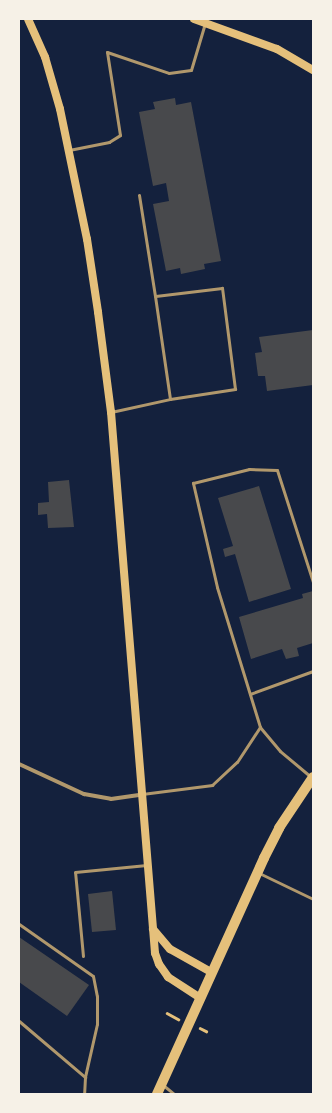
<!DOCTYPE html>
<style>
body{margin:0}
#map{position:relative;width:332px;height:1113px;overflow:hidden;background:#14213d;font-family:Quicksand,sans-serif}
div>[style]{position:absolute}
.building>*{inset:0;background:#48494c}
.path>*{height:2.5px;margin:-1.25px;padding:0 1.25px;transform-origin:1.25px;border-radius:1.25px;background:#e5c07b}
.service>*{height:3px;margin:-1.5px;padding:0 1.5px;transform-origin:1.5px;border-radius:1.5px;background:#b1986c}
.minor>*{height:4px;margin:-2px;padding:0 2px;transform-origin:2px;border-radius:2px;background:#b1986c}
.secondary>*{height:8px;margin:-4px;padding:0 4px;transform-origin:4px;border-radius:4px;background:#e5c07b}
.primary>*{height:10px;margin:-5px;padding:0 5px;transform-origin:5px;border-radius:5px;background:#e5c07b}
span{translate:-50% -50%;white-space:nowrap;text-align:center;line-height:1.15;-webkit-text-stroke:3px #f6f1e7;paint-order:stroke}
.frame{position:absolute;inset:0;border:20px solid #f6f1e7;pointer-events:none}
</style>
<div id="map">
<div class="building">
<i style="clip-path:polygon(175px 98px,176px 105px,191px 102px,221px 261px,204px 264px,205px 269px,181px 274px,180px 268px,166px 271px,153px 204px,169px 201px,166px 183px,153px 186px,139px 112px,155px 109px,153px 102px)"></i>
<i style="clip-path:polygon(313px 330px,313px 385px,267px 391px,265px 376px,258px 376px,255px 353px,262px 352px,259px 337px)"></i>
<i style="clip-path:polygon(69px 480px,74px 527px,48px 528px,47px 514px,38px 515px,38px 503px,49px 502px,48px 482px)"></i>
<i style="clip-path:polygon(259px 486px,291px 589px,249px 602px,235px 554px,225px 557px,223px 549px,233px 546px,218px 498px)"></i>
<i style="clip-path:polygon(313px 591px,313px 643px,297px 648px,299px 656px,286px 659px,282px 649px,251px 659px,239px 617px,303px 598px,302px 594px)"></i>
<i style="clip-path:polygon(112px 891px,116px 930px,92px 932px,88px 894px)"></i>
<i style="clip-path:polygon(19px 937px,89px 985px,67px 1016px,19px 982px)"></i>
</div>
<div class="path">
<i style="left:167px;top:1013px;width:13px;rotate:29deg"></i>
<i style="left:200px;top:1028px;width:7px;rotate:27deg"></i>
</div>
<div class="service">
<i style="left:69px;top:150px;width:41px;rotate:-11.3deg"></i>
<i style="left:109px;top:142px;width:13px;rotate:-32deg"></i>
<i style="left:120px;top:135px;width:84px;rotate:-98.9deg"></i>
<i style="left:107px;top:52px;width:65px;rotate:18.7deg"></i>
<i style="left:169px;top:73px;width:22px;rotate:-8deg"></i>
<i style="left:191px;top:70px;width:49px;rotate:-73.4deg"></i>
<i style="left:139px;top:195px;width:102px;rotate:81deg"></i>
<i style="left:111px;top:412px;width:60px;rotate:-12.4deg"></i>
<i style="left:170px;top:399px;width:66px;rotate:-8.7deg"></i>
<i style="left:235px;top:389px;width:102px;rotate:-97.3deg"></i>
<i style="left:222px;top:288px;width:67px;rotate:173.2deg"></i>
<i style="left:155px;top:296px;width:104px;rotate:81.7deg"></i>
<i style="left:250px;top:694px;width:67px;rotate:-20.1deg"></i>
<i style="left:311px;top:777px;width:40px;rotate:-140deg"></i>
<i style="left:280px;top:751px;width:31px;rotate:-130deg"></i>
<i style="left:260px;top:727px;width:146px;rotate:-107.1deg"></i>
<i style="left:217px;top:587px;width:107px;rotate:-103deg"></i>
<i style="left:193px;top:483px;width:58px;rotate:-14deg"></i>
<i style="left:249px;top:469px;width:28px;rotate:2deg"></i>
<i style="left:277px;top:470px;width:118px;rotate:72.2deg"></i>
<i style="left:142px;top:794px;width:71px;rotate:-7.3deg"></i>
<i style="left:212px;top:785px;width:34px;rotate:-43deg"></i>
<i style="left:237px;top:762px;width:42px;rotate:-56.7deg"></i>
<i style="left:259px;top:873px;width:60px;rotate:25.7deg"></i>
<i style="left:19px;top:924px;width:90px;rotate:35.1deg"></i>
<i style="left:93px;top:976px;width:20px;rotate:79deg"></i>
<i style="left:97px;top:996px;width:28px;rotate:90deg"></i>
<i style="left:97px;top:1024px;width:54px;rotate:102.8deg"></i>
<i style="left:83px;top:956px;width:84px;rotate:-95.4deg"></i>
<i style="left:75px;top:872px;width:72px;rotate:-5.6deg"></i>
<i style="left:19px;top:1021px;width:87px;rotate:40.3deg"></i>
<i style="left:85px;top:1077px;width:17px;rotate:93deg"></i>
<i style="left:163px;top:1085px;width:14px;rotate:39deg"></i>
</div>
<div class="minor">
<i style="left:19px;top:764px;width:72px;rotate:24.8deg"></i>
<i style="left:84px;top:794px;width:27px;rotate:10deg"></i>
<i style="left:111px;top:799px;width:30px;rotate:-8deg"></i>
</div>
<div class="secondary">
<i style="left:28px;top:19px;width:42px;rotate:65.9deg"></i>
<i style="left:45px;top:57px;width:54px;rotate:73.9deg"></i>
<i style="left:60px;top:109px;width:133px;rotate:78.3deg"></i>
<i style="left:87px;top:239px;width:74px;rotate:81.4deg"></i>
<i style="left:98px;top:312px;width:101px;rotate:82.6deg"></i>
<i style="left:111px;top:412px;width:543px;rotate:85.35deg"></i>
<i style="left:155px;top:953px;width:12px;rotate:70deg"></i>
<i style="left:159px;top:964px;width:16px;rotate:55deg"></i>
<i style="left:168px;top:977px;width:37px;rotate:33deg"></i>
<i style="left:194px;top:19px;width:88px;rotate:19.9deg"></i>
<i style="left:277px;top:49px;width:42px;rotate:30.3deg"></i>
<i style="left:153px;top:929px;width:26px;rotate:50deg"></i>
<i style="left:170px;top:949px;width:47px;rotate:29.3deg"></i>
</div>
<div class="primary">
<i style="left:157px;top:1094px;width:259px;rotate:-65.6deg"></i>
<i style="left:264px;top:858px;width:34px;rotate:-63deg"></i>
<i style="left:279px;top:828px;width:61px;rotate:-56.3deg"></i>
</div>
<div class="frame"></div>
</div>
